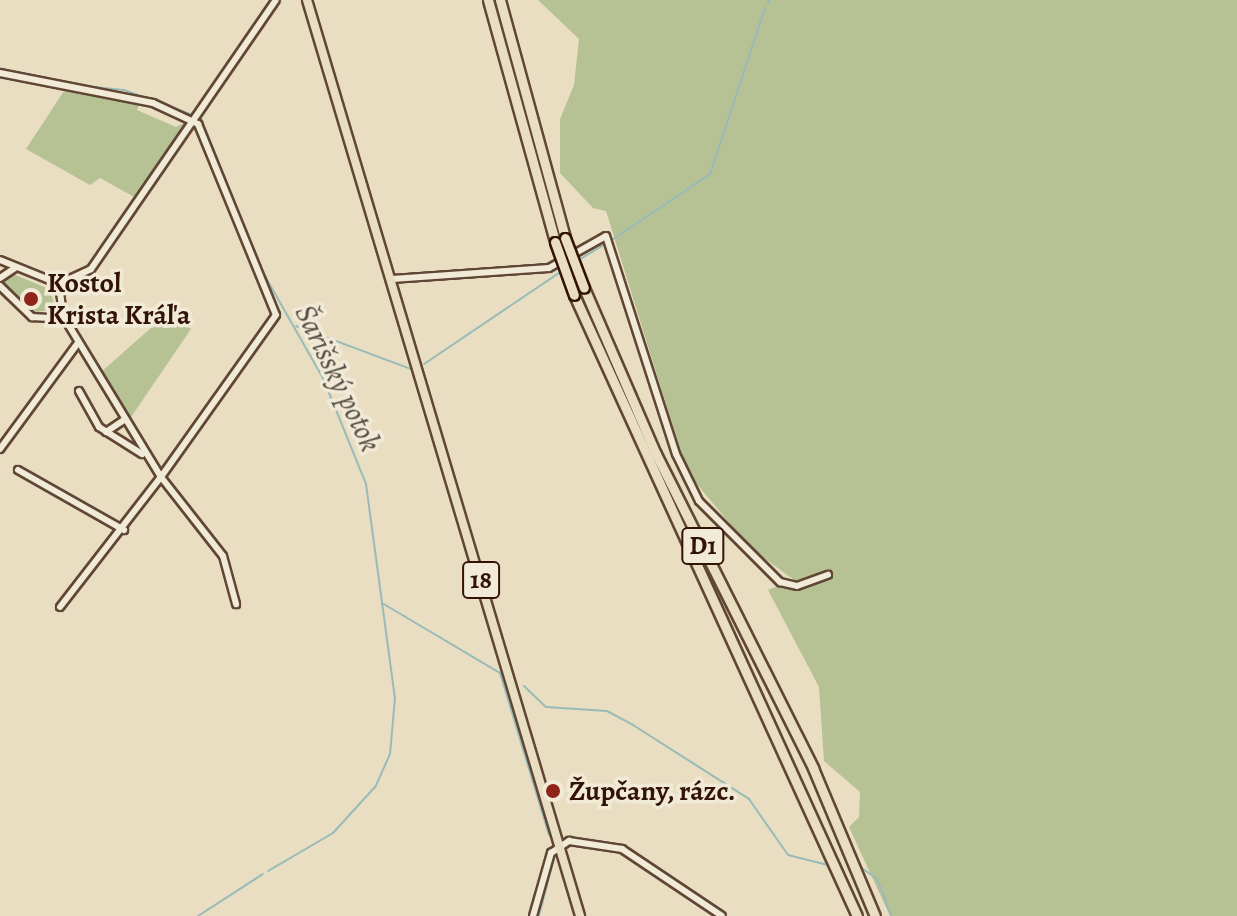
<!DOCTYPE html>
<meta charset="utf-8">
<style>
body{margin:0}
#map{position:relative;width:1237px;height:916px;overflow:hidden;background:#e9dec2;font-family:Alegreya,serif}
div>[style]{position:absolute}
.green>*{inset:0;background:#b6c194}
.stream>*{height:2px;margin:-1px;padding:0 1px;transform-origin:1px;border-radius:1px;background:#99bbb8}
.roads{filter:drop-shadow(2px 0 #604635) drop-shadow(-2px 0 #604635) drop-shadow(0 2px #604635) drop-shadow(0 -2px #604635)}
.minor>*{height:6px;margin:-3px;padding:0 3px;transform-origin:3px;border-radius:3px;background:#f1ead7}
.major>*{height:8px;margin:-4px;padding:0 4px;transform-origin:4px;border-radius:4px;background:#e9dec2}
.highway>*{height:9px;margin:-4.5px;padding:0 4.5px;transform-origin:4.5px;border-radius:4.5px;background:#e9dec2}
.bridges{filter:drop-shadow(2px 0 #321306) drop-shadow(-2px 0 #321306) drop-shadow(0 2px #321306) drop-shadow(0 -2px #321306)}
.highway-bridge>*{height:9px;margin:-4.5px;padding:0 4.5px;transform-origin:4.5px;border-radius:4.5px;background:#e9dec2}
.dots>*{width:22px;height:22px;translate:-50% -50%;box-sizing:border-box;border:4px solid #f1ead7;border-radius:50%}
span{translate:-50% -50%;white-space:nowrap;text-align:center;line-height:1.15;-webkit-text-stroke:7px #f1ead7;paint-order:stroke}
.shield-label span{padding:2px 6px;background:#f1ead7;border:2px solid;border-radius:6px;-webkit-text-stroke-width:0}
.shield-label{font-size:26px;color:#321306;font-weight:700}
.poi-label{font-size:28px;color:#321306;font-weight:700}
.left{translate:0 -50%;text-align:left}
.water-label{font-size:30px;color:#564e44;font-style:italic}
</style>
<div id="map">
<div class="green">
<i style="clip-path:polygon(538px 0,1237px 0,1237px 916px,890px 916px,849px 827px,859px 817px,860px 792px,824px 761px,819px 687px,768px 590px,794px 580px,749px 547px,687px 472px,606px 211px,593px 208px,560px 173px,560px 119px,574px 85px,579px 39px)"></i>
<i style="clip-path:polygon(64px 91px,140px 102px,137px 110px,176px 127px,186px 122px,136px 198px,100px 178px,90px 185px,26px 149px)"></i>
<i style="clip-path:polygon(13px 274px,49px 289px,56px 309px,30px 313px,0 284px)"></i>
<i style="clip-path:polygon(169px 312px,191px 329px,129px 420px,100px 373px)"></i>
</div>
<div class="stream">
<i style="left:768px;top:3px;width:3px;rotate:-72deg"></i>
<i style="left:0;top:68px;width:15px;rotate:20deg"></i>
<i style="left:83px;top:86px;width:41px;rotate:5.6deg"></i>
<i style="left:124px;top:90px;width:82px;rotate:20deg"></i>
<i style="left:201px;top:118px;width:140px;rotate:68.6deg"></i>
<i style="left:613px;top:239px;width:117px;rotate:-33.8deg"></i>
<i style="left:710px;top:174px;width:175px;rotate:-71.7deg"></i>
<i style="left:577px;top:261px;width:33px;rotate:-31deg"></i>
<i style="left:261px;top:269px;width:125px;rotate:60.4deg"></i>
<i style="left:323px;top:378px;width:114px;rotate:67.9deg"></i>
<i style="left:366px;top:484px;width:216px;rotate:82.3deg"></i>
<i style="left:395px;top:698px;width:56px;rotate:95.1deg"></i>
<i style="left:390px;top:754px;width:36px;rotate:114deg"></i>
<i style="left:375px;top:787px;width:62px;rotate:132.4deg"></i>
<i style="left:333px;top:833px;width:75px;rotate:149.7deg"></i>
<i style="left:296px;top:326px;width:123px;rotate:20.5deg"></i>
<i style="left:424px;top:364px;width:166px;rotate:-34deg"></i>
<i style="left:382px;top:603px;width:137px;rotate:30.7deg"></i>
<i style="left:500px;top:673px;width:169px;rotate:73.2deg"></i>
<i style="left:524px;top:686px;width:30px;rotate:44deg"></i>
<i style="left:546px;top:707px;width:61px;rotate:3.8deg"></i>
<i style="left:607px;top:711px;width:30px;rotate:28deg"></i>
<i style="left:633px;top:725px;width:138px;rotate:32.5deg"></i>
<i style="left:749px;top:799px;width:68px;rotate:55.1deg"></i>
<i style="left:788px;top:855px;width:41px;rotate:14deg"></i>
<i style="left:859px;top:866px;width:22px;rotate:36deg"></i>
<i style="left:877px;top:879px;width:40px;rotate:69deg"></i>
<i style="left:198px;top:916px;width:77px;rotate:-32.9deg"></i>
<i style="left:539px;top:916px;width:61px;rotate:-75.7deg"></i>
</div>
<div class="roads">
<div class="minor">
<i style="left:0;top:73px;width:156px;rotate:11.1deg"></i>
<i style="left:153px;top:103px;width:50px;rotate:25deg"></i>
<i style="left:198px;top:124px;width:206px;rotate:67.8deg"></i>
<i style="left:276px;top:315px;width:199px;rotate:125.4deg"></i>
<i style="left:161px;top:477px;width:188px;rotate:-121.3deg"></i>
<i style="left:63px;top:316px;width:32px;rotate:-97deg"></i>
<i style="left:0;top:260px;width:64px;rotate:22.1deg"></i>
<i style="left:59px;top:284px;width:35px;rotate:-25deg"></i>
<i style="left:91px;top:269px;width:326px;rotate:-55.5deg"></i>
<i style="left:0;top:278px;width:18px;rotate:-34deg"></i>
<i style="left:392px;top:279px;width:157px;rotate:-4deg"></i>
<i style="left:549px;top:268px;width:65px;rotate:-29.3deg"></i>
<i style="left:606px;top:236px;width:229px;rotate:72.2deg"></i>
<i style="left:676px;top:454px;width:52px;rotate:63.9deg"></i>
<i style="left:699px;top:501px;width:115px;rotate:45deg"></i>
<i style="left:780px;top:582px;width:17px;rotate:13deg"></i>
<i style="left:797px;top:586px;width:33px;rotate:-20deg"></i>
<i style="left:0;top:286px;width:45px;rotate:44.1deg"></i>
<i style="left:32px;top:317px;width:17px;rotate:3deg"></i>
<i style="left:49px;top:318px;width:14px;rotate:-39deg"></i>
<i style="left:79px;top:391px;width:41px;rotate:60.9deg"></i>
<i style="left:99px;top:427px;width:51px;rotate:32.1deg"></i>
<i style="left:106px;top:432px;width:23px;rotate:-34deg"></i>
<i style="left:0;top:449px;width:132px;rotate:-53.7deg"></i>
<i style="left:18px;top:470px;width:122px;rotate:29.5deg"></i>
<i style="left:60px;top:607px;width:165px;rotate:-52.2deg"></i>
<i style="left:161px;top:477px;width:100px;rotate:51.9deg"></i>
<i style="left:223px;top:556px;width:50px;rotate:74.8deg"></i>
<i style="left:533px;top:916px;width:66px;rotate:-74.1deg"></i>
<i style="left:551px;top:853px;width:22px;rotate:-34deg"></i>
<i style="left:569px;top:841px;width:54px;rotate:8.6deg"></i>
<i style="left:622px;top:849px;width:120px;rotate:33.8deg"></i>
</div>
<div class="major">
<i style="left:307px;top:0;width:956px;rotate:73.4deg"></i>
</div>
<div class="highway">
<i style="left:488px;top:0;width:251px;rotate:74.5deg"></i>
<i style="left:500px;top:0;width:247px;rotate:74.7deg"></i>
<i style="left:584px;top:288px;width:181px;rotate:66.6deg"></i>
<i style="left:656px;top:454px;width:351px;rotate:63.4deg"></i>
<i style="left:813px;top:768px;width:160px;rotate:67.3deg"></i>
<i style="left:574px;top:295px;width:682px;rotate:65.5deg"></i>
</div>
</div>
<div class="bridges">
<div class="highway-bridge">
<i style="left:565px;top:238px;width:53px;rotate:69.2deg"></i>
<i style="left:555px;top:242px;width:56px;rotate:70.3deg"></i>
</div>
</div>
<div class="dots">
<i style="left:31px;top:299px;background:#8f2418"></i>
<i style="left:553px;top:791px;background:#8f2418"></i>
</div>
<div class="shield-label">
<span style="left:703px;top:546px">D1</span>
<span style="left:481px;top:580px">18</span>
</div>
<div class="poi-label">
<span class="left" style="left:47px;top:299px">Kostol<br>Krista Kráľa</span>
<span class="left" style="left:569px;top:791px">Župčany, rázc.</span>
</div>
<div class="water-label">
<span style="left:338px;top:378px;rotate:64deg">Šarišský potok</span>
</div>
</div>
